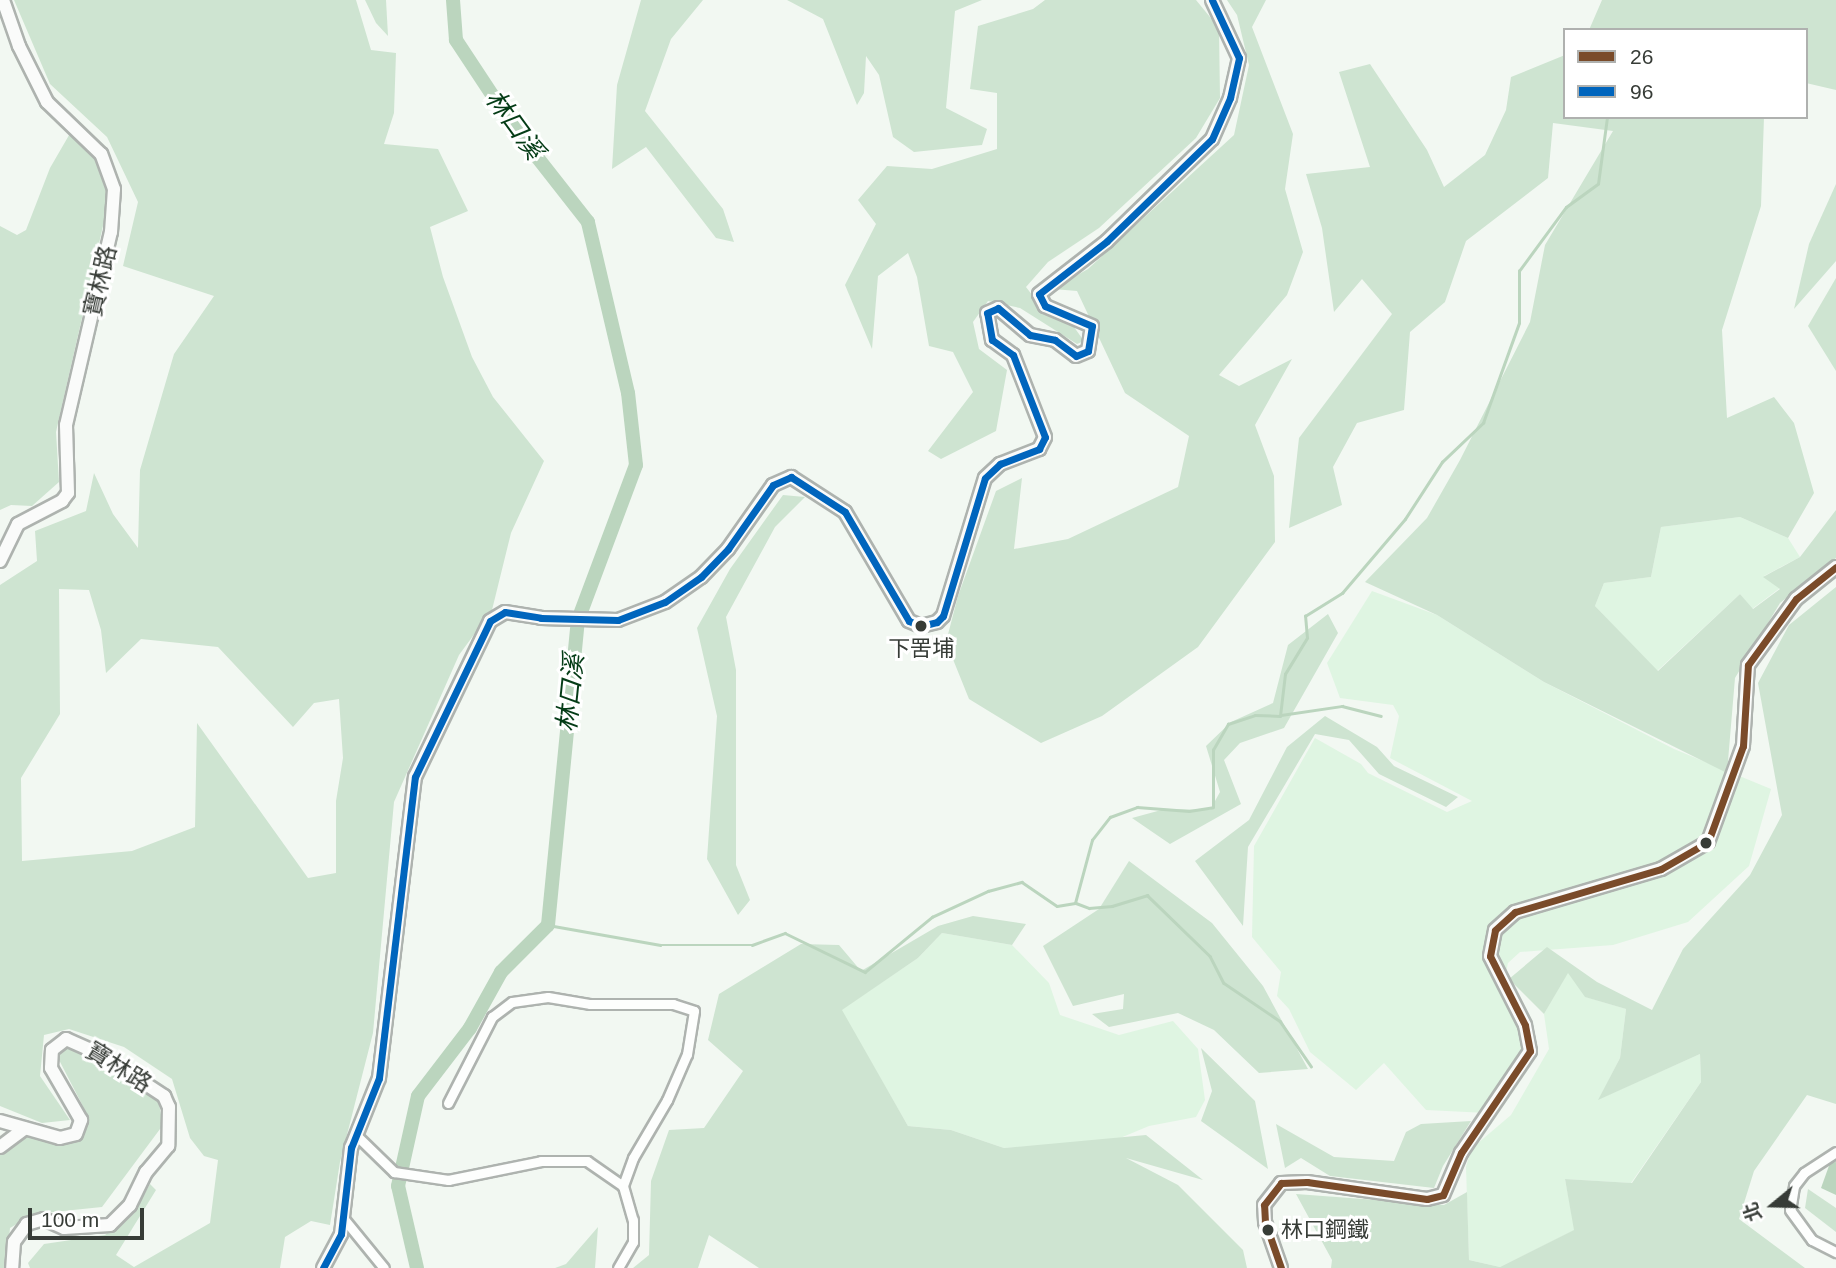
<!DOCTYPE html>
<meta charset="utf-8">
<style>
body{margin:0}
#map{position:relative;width:1836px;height:1268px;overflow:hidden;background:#f2f8f2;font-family:Helvetica,"Noto Sans TC",sans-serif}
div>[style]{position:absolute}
.green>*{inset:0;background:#dff5e2}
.forest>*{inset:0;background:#cee4d1}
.water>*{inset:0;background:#bbd5be}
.stream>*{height:2.5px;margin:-1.25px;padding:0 1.25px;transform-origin:1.25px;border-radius:1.25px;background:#bbd5be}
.river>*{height:14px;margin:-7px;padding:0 7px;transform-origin:7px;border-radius:7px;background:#bbd5be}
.roads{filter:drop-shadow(2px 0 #aeb3af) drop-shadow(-2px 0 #aeb3af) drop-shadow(0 2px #aeb3af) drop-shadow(0 -2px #aeb3af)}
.street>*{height:9px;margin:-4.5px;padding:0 4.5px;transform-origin:4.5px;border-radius:4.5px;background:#fdfefd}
.secondary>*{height:12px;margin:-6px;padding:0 6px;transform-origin:6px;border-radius:6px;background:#fafbfa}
.bus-1>*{height:7px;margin:-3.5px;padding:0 3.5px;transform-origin:3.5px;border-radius:3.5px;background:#7a4b2a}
.bus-2>*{height:7px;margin:-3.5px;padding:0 3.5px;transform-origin:3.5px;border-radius:3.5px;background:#0065bd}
.dots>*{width:19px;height:19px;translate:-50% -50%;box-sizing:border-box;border:4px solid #fff;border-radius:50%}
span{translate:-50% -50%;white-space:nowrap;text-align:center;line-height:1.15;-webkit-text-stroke:6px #fff;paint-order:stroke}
.bus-label{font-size:22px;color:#373c37}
.left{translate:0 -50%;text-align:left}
.street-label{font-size:24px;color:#373c37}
.water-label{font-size:26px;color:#043c16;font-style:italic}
.legend{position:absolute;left:1563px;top:28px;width:245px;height:91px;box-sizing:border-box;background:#fff;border:2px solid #afb1af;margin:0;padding:9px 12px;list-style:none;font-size:21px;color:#373c37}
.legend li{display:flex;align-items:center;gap:14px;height:35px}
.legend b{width:35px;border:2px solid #afb1af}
.north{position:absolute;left:1738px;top:1170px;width:70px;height:70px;-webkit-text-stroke:5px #fff;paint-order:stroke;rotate:251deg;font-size:19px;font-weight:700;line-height:28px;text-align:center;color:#373c37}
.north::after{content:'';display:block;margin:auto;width:24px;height:32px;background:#373c37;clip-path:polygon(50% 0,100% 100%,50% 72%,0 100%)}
.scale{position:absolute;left:28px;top:1208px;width:116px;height:32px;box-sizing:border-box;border:4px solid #373c37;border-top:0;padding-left:9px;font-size:21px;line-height:24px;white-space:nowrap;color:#373c37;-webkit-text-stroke:5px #fff;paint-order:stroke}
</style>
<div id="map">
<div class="green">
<i style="clip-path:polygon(1740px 517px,1788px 538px,1800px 557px,1764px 576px,1780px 588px,1752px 609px,1740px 594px,1657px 671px,1595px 606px,1604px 583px,1651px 577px,1661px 527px)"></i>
<i style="clip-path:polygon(1372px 591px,1437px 615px,1544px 682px,1674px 749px,1771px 789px,1749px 866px,1688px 922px,1613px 945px,1520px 952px,1508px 963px,1505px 976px,1526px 1047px,1487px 1113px,1426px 1110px,1384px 1063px,1356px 1090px,1310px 1052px,1289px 1009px,1277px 996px,1281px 972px,1252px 937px,1254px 846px,1315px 738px,1361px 764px,1368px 773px,1447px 812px,1472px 801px,1390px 758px,1399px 716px,1393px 705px,1340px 698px,1327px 663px)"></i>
<i style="clip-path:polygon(942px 933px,1012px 945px,1049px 983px,1060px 1015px,1119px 1035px,1173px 1021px,1198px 1049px,1205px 1100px,1196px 1117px,1149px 1126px,1113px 1141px,1004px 1148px,951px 1130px,908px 1126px,841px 1010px,918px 958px)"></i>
<i style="clip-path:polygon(1568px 972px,1586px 997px,1626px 1009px,1620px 1058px,1599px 1099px,1700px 1054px,1701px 1082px,1631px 1183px,1565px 1179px,1575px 1230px,1500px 1267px,1469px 1260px,1466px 1167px,1471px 1149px,1511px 1115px,1549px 1049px,1544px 1014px)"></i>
</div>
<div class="forest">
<i style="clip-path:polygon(evenodd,14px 0,356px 0,371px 50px,396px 53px,394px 113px,384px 144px,438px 149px,468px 211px,430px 227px,443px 277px,472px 357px,493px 397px,544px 461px,511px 533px,492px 610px,459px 655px,394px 802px,373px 1033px,340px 1162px,330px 1225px,311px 1221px,285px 1237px,280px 1268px,30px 1268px,28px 1263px,44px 1244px,105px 1235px,137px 1207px,150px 1184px,156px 1190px,116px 1255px,134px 1267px,210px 1223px,218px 1160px,204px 1156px,190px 1138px,172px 1079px,124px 1047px,69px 1029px,44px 1035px,40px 1076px,70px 1120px,42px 1123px,0 1106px,0 585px,37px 561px,35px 531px,86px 511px,94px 473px,113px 514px,138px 548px,140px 470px,174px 354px,214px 296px,123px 266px,138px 202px,107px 137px,50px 84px,14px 0,59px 589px,89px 590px,101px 630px,106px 673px,141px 639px,218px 647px,293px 727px,314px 703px,339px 699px,343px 758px,336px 801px,336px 873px,308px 878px,197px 723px,195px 827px,132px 851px,22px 861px,21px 778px,60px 714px,59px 589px)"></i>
<i style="clip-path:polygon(365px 0,386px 0,388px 36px,376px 23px)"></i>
<i style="clip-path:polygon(641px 0,703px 0,671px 39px,645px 111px,723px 209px,734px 242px,716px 238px,646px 147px,612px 169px,617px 85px)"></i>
<i style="clip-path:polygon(787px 0,982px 0,955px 11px,946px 108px,987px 129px,982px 145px,914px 152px,893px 137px,879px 75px,866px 56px,864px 93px,857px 105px,823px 19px)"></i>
<i style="clip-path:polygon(1045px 0,1196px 0,1219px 28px,1220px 98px,1196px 138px,1099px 228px,1048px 262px,1026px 287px,1042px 308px,1069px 320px,1084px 341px,1077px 344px,1020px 308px,988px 301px,973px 322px,979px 349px,1007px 370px,996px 431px,941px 459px,928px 451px,973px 392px,953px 352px,929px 346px,917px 277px,908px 253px,878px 276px,872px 349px,845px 285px,876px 224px,858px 200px,887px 166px,932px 169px,997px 149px,997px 93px,970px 89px,978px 26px,1033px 9px)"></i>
<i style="clip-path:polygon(1227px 0,1266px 0,1252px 27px,1293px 134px,1285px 189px,1303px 252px,1287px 295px,1219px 375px,1239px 386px,1292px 359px,1255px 425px,1274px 476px,1275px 542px,1198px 647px,1102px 716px,1041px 743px,969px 699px,946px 642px,958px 596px,996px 491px,1022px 478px,1014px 549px,1068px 539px,1178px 487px,1189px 436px,1125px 393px,1077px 291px,1053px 289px,1088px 269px,1234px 135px,1249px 65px,1237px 15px)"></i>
<i style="clip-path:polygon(1602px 0,1836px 0,1836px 90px,1806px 83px,1806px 30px,1589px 30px)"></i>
<i style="clip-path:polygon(1565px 55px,1565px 117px,1764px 117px,1761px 206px,1722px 330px,1727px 418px,1774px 397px,1794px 423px,1814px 493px,1788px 538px,1740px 517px,1661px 527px,1651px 577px,1604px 583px,1595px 606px,1658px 671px,1740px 594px,1753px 609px,1780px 589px,1763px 577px,1800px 557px,1836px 510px,1836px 558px,1780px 603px,1735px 678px,1727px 773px,1544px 682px,1437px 615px,1365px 582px,1427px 518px,1460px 460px,1530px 322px,1545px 245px,1613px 131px,1553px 123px,1548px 178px,1466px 241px,1445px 302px,1410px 332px,1404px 410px,1357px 423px,1333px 467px,1342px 505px,1289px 528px,1299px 438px,1392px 314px,1362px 279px,1334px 312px,1322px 228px,1306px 174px,1370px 167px,1339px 72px,1370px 64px,1427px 150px,1444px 187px,1485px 155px,1506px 110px,1511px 77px)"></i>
<i style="clip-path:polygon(72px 130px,102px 160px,108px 204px,56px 432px,59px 482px,32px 506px,11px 505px,0 510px,0 226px,17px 235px,26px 230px,50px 168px)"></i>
<i style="clip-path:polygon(1836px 184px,1836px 261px,1794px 309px,1809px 244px)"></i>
<i style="clip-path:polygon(1836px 278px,1836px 371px,1808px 326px)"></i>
<i style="clip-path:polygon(783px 495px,805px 497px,775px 527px,726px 617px,736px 670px,736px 865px,750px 900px,738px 915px,707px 859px,717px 716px,697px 628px,730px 569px)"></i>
<i style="clip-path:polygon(1836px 587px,1836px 1104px,1807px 1095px,1754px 1171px,1739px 1219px,1805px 1268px,1331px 1268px,1332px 1260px,1296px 1194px,1444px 1205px,1467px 1192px,1469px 1260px,1500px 1267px,1574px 1230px,1565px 1179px,1632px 1183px,1701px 1082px,1700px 1054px,1598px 1100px,1620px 1058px,1626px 1009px,1585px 997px,1568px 973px,1544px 1014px,1509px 979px,1547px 947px,1597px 982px,1652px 1010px,1683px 949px,1750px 875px,1782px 815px,1758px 683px,1789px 625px)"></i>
<i style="clip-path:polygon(1328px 614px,1338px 633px,1284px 728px,1240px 743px,1224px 760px,1241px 804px,1170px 844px,1132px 818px,1165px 809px,1210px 810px,1220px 792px,1206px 746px,1231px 722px,1273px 703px,1288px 645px)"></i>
<i style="clip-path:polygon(1325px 716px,1377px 747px,1394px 766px,1458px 797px,1446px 807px,1379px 774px,1349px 740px,1315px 734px,1248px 847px,1243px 926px,1195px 861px,1249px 820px,1287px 747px)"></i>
<i style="clip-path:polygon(1129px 861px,1212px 923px,1263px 986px,1308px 1069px,1259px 1073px,1214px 1030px,1178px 1013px,1109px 1027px,1092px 1014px,1123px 1009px,1124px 994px,1073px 1006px,1043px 946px,1099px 909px)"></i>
<i style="clip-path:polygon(973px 916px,1026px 924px,1012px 945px,942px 933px,918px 958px,842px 1010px,908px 1126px,951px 1130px,1004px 1148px,1146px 1135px,1203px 1180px,1126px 1158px,1178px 1185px,1243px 1250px,1247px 1268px,759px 1268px,709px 1235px,698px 1268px,633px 1268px,649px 1255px,651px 1181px,669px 1130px,704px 1128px,743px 1071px,708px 1040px,719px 994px,801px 944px,839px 945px,861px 971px,938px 926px)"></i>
<i style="clip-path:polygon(72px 1041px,157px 1093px,163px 1125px,102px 1207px,34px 1214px,10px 1228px,6px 1268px,0 1268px,0 1155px,20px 1135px,33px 1129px,52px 1135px,85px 1125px,88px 1116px,57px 1056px,60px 1047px)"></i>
<i style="clip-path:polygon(1201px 1048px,1255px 1101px,1268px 1169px,1201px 1121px,1212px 1091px)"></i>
<i style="clip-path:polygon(1471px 1121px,1443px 1166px,1434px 1188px,1330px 1176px,1301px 1158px,1285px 1168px,1276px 1124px,1334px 1157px,1394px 1161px,1406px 1132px,1421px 1124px)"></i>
<i style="clip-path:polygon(1808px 1189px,1836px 1208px,1836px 1232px,1805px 1208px)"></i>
<i style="clip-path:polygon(598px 1227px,595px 1268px,555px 1268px,566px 1264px)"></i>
</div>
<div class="water">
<i style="clip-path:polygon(1836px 1162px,1836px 1195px,1821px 1188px,1830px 1163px)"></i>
</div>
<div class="stream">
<i style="left:1281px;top:715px;width:62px;rotate:-8.4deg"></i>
<i style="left:1342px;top:706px;width:40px;rotate:14.4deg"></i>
<i style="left:1076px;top:903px;width:14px;rotate:21deg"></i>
<i style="left:1089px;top:908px;width:23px;rotate:-5deg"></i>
<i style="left:1112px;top:906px;width:37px;rotate:-17deg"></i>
<i style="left:1147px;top:895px;width:88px;rotate:44.1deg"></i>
<i style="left:1210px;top:956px;width:30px;rotate:63deg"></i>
<i style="left:1224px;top:983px;width:68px;rotate:34.2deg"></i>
<i style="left:1280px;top:1021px;width:55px;rotate:55.4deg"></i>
<i style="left:548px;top:925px;width:114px;rotate:10.1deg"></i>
<i style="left:660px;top:945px;width:92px"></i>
<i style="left:752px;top:945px;width:35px;rotate:-20deg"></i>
<i style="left:785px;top:933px;width:89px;rotate:26deg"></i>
<i style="left:865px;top:972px;width:87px;rotate:-39.4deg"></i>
<i style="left:932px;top:917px;width:62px;rotate:-24.9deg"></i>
<i style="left:988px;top:891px;width:35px;rotate:-15deg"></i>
<i style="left:1022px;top:882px;width:42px;rotate:34.4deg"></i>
<i style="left:1057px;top:906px;width:18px;rotate:-9deg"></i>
<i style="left:1075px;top:903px;width:65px;rotate:-74.9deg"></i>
<i style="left:1092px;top:840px;width:29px;rotate:-52deg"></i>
<i style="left:1110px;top:817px;width:29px;rotate:-20deg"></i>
<i style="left:1137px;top:807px;width:52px;rotate:4.4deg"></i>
<i style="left:1189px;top:811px;width:24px;rotate:-9deg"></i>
<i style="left:1213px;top:807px;width:57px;rotate:-90deg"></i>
<i style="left:1213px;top:750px;width:30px;rotate:-60deg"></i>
<i style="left:1228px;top:724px;width:28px;rotate:-18deg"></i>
<i style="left:1255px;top:715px;width:25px;rotate:2deg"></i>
<i style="left:1280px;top:716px;width:42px;rotate:-83.2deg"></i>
<i style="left:1285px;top:674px;width:42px;rotate:-58.6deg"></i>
<i style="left:1307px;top:638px;width:22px;rotate:-95deg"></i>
<i style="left:1305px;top:616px;width:44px;rotate:-31.9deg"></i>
<i style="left:1342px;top:593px;width:97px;rotate:-49.6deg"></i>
<i style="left:1405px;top:519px;width:68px;rotate:-57deg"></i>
<i style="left:1442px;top:462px;width:57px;rotate:-43.6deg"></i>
<i style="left:1483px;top:423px;width:106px;rotate:-70.2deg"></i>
<i style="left:1519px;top:323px;width:52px;rotate:-90deg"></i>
<i style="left:1519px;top:271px;width:79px;rotate:-53.7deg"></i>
<i style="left:1566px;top:207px;width:39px;rotate:-36deg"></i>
<i style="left:1598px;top:184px;width:68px;rotate:-82.3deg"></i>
</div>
<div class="river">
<i style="left:417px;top:1268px;width:84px;rotate:-103deg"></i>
<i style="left:398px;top:1186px;width:92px;rotate:-77.5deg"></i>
<i style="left:418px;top:1096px;width:86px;rotate:-52.6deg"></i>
<i style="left:470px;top:1028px;width:64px;rotate:-61deg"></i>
<i style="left:501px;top:972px;width:66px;rotate:-45deg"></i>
<i style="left:548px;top:925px;width:306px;rotate:-84.4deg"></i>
<i style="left:578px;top:620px;width:165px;rotate:-69.5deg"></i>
<i style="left:636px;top:465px;width:72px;rotate:-96.3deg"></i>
<i style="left:628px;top:393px;width:176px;rotate:-103.2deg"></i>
<i style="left:588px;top:222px;width:123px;rotate:-128.1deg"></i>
<i style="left:512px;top:125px;width:102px;rotate:-123.4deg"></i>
<i style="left:456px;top:40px;width:40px;rotate:-94.3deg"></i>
</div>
<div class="roads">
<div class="street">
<i style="left:448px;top:1103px;width:97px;rotate:-62.9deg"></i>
<i style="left:492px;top:1017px;width:25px;rotate:-37deg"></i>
<i style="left:512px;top:1002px;width:36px;rotate:-8deg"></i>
<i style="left:548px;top:997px;width:43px;rotate:9.5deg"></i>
<i style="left:590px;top:1004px;width:83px"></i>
<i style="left:673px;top:1004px;width:22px;rotate:18deg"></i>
<i style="left:694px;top:1011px;width:44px;rotate:99.2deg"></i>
<i style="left:687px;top:1054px;width:50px;rotate:113.5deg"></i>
<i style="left:667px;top:1100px;width:67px;rotate:120.4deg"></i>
<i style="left:633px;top:1158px;width:30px;rotate:110deg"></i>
<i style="left:623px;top:1186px;width:35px;rotate:74deg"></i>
<i style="left:633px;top:1220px;width:22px;rotate:90deg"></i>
<i style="left:633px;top:1242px;width:30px;rotate:120deg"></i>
<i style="left:357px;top:1136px;width:52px;rotate:44.2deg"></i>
<i style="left:394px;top:1172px;width:55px;rotate:8.4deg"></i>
<i style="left:448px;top:1180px;width:95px;rotate:-11.5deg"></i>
<i style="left:541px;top:1161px;width:46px"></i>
<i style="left:587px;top:1161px;width:44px;rotate:34.8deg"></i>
<i style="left:1836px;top:1152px;width:38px;rotate:147deg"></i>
<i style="left:1804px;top:1173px;width:16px;rotate:128deg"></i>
<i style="left:1794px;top:1186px;width:24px;rotate:99deg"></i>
<i style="left:1790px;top:1210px;width:37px;rotate:54deg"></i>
<i style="left:1812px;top:1240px;width:27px;rotate:27deg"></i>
<i style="left:344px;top:1219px;width:63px;rotate:50.8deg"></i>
</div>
<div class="secondary">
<i style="left:0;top:561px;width:41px;rotate:-64.1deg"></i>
<i style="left:18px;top:524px;width:50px;rotate:-27.6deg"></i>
<i style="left:62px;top:501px;width:10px;rotate:-53deg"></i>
<i style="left:68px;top:493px;width:68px;rotate:-91.7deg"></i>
<i style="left:66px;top:425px;width:198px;rotate:-76.9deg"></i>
<i style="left:111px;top:232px;width:43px;rotate:-86deg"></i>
<i style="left:114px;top:189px;width:37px;rotate:-110deg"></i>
<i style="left:101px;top:154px;width:75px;rotate:-136.1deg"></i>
<i style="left:47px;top:102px;width:63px;rotate:-116.6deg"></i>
<i style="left:19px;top:46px;width:49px;rotate:-109.2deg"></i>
<i style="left:0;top:1121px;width:62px;rotate:15.8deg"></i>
<i style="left:60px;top:1138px;width:16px;rotate:-14deg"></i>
<i style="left:76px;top:1134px;width:15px;rotate:-70deg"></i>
<i style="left:81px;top:1120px;width:60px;rotate:-120deg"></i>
<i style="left:51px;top:1068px;width:18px;rotate:-87deg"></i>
<i style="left:52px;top:1050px;width:18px;rotate:-38deg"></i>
<i style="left:66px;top:1039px;width:37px;rotate:24deg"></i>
<i style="left:100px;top:1054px;width:77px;rotate:33.3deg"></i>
<i style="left:164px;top:1096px;width:12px;rotate:66deg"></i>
<i style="left:169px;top:1107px;width:39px;rotate:91deg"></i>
<i style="left:168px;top:1146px;width:34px;rotate:130deg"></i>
<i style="left:146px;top:1172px;width:37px;rotate:116deg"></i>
<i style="left:130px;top:1205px;width:28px;rotate:135deg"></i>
<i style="left:110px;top:1225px;width:46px;rotate:176.3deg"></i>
<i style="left:64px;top:1228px;width:22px;rotate:-156deg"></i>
<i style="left:44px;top:1219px;width:18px;rotate:164deg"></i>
<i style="left:27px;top:1224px;width:22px;rotate:126deg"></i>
<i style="left:14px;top:1242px;width:26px;rotate:94deg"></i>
<i style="left:0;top:1147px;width:31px;rotate:-37deg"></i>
<i style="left:323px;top:1268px;width:38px;rotate:-62deg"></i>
<i style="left:341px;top:1234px;width:87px;rotate:-83.4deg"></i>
<i style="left:351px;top:1148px;width:75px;rotate:-68.2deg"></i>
<i style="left:379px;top:1078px;width:303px;rotate:-83.2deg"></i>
<i style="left:415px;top:777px;width:173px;rotate:-64.3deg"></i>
<i style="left:490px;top:621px;width:17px;rotate:-31deg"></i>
<i style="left:505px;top:612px;width:36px;rotate:9deg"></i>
<i style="left:541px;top:618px;width:77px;rotate:1.5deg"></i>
<i style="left:618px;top:620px;width:50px;rotate:-21deg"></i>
<i style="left:665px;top:602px;width:44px;rotate:-34.8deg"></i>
<i style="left:701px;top:577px;width:39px;rotate:-46deg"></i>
<i style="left:728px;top:549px;width:78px;rotate:-54.9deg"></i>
<i style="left:773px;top:485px;width:20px;rotate:-24deg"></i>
<i style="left:791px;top:477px;width:64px;rotate:32.9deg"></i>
<i style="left:845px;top:512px;width:126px;rotate:59.6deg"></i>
<i style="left:909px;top:621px;width:13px;rotate:23deg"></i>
<i style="left:921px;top:626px;width:16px;rotate:-14deg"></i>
<i style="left:937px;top:622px;width:8px;rotate:-45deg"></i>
<i style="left:943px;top:616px;width:144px;rotate:-73.1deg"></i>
<i style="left:985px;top:478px;width:21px;rotate:-43deg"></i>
<i style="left:1000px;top:464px;width:42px;rotate:-21deg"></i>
<i style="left:1039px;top:449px;width:13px;rotate:-63deg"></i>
<i style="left:1045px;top:437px;width:88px;rotate:-111.3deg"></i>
<i style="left:1013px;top:355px;width:26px;rotate:-144deg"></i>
<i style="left:992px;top:340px;width:27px;rotate:-100deg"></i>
<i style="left:987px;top:313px;width:12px;rotate:-24deg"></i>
<i style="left:998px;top:308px;width:42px;rotate:40.2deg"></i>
<i style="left:1030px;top:335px;width:25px;rotate:11deg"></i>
<i style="left:1055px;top:340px;width:26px;rotate:37deg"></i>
<i style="left:1076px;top:356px;width:13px;rotate:-23deg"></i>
<i style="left:1088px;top:351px;width:25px;rotate:-81deg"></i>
<i style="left:1092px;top:326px;width:51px;rotate:-156.9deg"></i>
<i style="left:1045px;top:306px;width:13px;rotate:-117deg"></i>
<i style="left:1039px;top:294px;width:86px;rotate:-37.9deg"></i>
<i style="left:1107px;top:241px;width:146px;rotate:-44.2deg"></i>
<i style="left:1212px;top:139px;width:45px;rotate:-66.3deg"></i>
<i style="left:1230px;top:98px;width:41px;rotate:-77.3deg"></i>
<i style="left:1239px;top:58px;width:64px;rotate:-115deg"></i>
<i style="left:1281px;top:1268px;width:49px;rotate:-109.2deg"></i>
<i style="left:1265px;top:1222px;width:17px;rotate:-93deg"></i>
<i style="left:1264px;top:1205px;width:28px;rotate:-52deg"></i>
<i style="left:1281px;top:1183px;width:26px;rotate:-2deg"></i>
<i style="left:1307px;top:1182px;width:121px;rotate:8.1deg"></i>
<i style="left:1427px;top:1199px;width:16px;rotate:-14deg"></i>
<i style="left:1443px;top:1195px;width:46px;rotate:-66.8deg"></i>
<i style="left:1461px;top:1153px;width:123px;rotate:-55.9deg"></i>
<i style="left:1530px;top:1051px;width:26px;rotate:-101deg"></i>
<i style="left:1525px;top:1025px;width:77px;rotate:-116.9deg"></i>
<i style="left:1490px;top:956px;width:26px;rotate:-79deg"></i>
<i style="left:1495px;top:930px;width:27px;rotate:-42deg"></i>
<i style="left:1515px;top:912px;width:152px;rotate:-16.4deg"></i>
<i style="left:1661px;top:869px;width:54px;rotate:-29.9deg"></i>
<i style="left:1708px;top:842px;width:102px;rotate:-70deg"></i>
<i style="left:1743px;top:746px;width:81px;rotate:-86.5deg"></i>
<i style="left:1748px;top:665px;width:82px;rotate:-54deg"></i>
<i style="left:1796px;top:599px;width:51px;rotate:-38.7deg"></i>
</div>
</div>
<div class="bus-1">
<i style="left:1281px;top:1268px;width:49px;rotate:-109.2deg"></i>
<i style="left:1265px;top:1222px;width:17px;rotate:-93deg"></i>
<i style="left:1264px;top:1205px;width:28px;rotate:-52deg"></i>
<i style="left:1281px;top:1183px;width:26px;rotate:-2deg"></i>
<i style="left:1307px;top:1182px;width:121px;rotate:8.1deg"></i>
<i style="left:1427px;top:1199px;width:16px;rotate:-14deg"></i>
<i style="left:1443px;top:1195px;width:46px;rotate:-66.8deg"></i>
<i style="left:1461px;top:1153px;width:123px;rotate:-55.9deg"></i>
<i style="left:1530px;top:1051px;width:26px;rotate:-101deg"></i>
<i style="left:1525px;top:1025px;width:77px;rotate:-116.9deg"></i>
<i style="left:1490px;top:956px;width:26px;rotate:-79deg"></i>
<i style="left:1495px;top:930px;width:27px;rotate:-42deg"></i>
<i style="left:1515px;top:912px;width:152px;rotate:-16.4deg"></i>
<i style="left:1661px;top:869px;width:54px;rotate:-29.9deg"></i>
<i style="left:1708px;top:842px;width:102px;rotate:-70deg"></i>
<i style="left:1743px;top:746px;width:81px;rotate:-86.5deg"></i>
<i style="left:1748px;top:665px;width:82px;rotate:-54deg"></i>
<i style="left:1796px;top:599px;width:51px;rotate:-38.7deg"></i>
</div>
<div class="bus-2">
<i style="left:323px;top:1268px;width:38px;rotate:-62deg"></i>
<i style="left:341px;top:1234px;width:87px;rotate:-83.4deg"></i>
<i style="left:351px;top:1148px;width:75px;rotate:-68.2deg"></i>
<i style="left:379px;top:1078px;width:303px;rotate:-83.2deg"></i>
<i style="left:415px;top:777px;width:173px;rotate:-64.3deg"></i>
<i style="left:490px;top:621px;width:17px;rotate:-31deg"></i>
<i style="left:505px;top:612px;width:36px;rotate:9deg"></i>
<i style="left:541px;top:618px;width:77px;rotate:1.5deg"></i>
<i style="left:618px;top:620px;width:50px;rotate:-21deg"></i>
<i style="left:665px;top:602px;width:44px;rotate:-34.8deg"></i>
<i style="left:701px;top:577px;width:39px;rotate:-46deg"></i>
<i style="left:728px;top:549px;width:78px;rotate:-54.9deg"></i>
<i style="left:773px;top:485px;width:20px;rotate:-24deg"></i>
<i style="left:791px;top:477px;width:64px;rotate:32.9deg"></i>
<i style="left:845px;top:512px;width:126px;rotate:59.6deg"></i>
<i style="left:909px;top:621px;width:13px;rotate:23deg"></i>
<i style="left:921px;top:626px;width:16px;rotate:-14deg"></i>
<i style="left:937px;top:622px;width:8px;rotate:-45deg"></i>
<i style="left:943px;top:616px;width:144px;rotate:-73.1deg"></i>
<i style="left:985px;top:478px;width:21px;rotate:-43deg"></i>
<i style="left:1000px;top:464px;width:42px;rotate:-21deg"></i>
<i style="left:1039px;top:449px;width:13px;rotate:-63deg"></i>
<i style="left:1045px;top:437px;width:88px;rotate:-111.3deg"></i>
<i style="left:1013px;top:355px;width:26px;rotate:-144deg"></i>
<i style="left:992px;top:340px;width:27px;rotate:-100deg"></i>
<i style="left:987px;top:313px;width:12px;rotate:-24deg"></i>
<i style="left:998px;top:308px;width:42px;rotate:40.2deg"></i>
<i style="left:1030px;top:335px;width:25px;rotate:11deg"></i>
<i style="left:1055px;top:340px;width:26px;rotate:37deg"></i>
<i style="left:1076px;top:356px;width:13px;rotate:-23deg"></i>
<i style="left:1088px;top:351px;width:25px;rotate:-81deg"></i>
<i style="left:1092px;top:326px;width:51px;rotate:-156.9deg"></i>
<i style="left:1045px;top:306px;width:13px;rotate:-117deg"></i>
<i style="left:1039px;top:294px;width:86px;rotate:-37.9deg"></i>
<i style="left:1107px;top:241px;width:146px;rotate:-44.2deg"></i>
<i style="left:1212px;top:139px;width:45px;rotate:-66.3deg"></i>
<i style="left:1230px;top:98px;width:41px;rotate:-77.3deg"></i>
<i style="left:1239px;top:58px;width:64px;rotate:-115deg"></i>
</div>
<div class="dots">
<i style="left:921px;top:626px;background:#373c37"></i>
<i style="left:1706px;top:843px;background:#373c37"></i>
<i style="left:1268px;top:1230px;background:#373c37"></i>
</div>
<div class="bus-label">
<span style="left:921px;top:649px">下罟埔</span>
<span class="left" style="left:1281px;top:1230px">林口鋼鐵</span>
</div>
<div class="street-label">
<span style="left:100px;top:281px;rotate:-77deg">寶林路</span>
<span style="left:119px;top:1067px;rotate:32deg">寶林路</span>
</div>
<div class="water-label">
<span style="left:514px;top:125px;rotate:54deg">林口溪</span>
<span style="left:571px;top:693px;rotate:-84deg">林口溪</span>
</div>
<ul class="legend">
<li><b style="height:9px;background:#7a4b2a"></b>26</li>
<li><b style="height:9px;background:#0065bd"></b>96</li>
</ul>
<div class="north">北</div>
<div class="scale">100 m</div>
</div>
